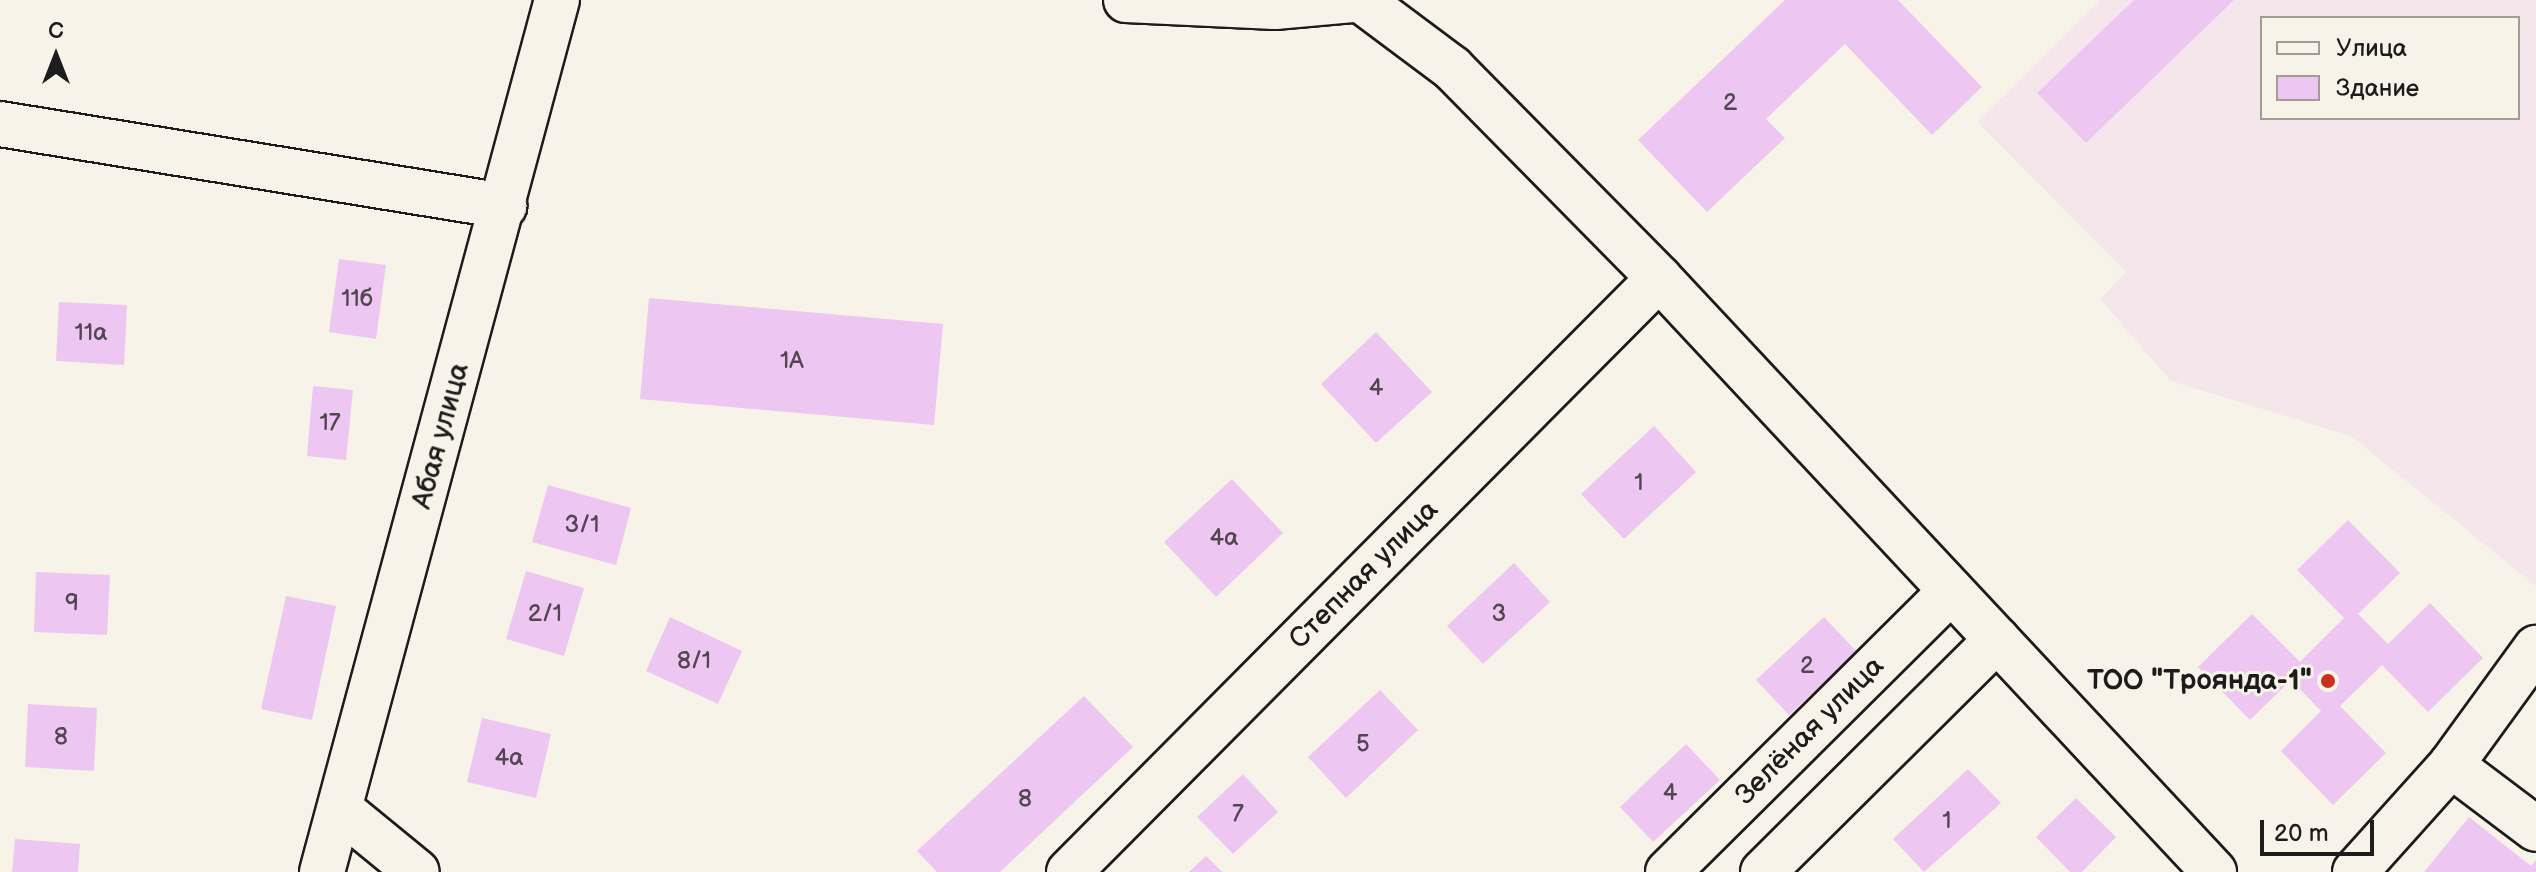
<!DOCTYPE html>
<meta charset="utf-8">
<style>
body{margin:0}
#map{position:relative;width:2536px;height:872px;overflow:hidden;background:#f7f3e8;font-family:"Balsamiq Sans",sans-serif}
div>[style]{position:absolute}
.built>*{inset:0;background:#f4e6eb}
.building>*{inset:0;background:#edc7f1}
.roads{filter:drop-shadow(2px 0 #1c1c1c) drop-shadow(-2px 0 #1c1c1c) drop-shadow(0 2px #1c1c1c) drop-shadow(0 -2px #1c1c1c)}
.minor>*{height:44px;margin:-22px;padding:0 22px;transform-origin:22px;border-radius:22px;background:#f7f3e8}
.dots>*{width:22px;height:22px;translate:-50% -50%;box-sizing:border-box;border:4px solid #f7f3e8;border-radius:50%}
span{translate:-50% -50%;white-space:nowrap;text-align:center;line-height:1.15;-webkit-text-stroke:6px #f7f3e8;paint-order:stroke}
.number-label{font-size:24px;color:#504751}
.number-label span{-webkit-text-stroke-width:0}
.street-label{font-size:28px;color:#1c1c1c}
.poi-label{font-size:28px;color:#1c1c1c;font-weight:700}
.right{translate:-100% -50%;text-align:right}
.legend{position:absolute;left:2260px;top:16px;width:260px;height:104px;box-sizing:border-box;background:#f7f3e8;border:2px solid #9f9d96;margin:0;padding:10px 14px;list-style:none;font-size:24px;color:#1c1c1c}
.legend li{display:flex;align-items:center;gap:16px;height:40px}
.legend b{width:40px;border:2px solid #9f9d96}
.north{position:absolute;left:16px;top:16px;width:80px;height:80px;-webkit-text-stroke:6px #f7f3e8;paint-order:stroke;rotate:0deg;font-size:22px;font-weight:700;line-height:32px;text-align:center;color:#1c1c1c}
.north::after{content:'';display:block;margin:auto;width:28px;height:36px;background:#1c1c1c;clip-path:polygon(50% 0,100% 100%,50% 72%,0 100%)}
.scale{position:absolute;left:2260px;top:820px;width:114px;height:36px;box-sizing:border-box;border:4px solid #1c1c1c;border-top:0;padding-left:10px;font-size:24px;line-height:28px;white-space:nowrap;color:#1c1c1c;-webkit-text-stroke:6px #f7f3e8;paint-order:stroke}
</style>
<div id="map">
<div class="built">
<i style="clip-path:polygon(evenodd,2101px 0,2536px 0,2536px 586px,2351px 436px,2171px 381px,2100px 299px,2126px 272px,1977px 122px,2101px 0,2262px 18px,2518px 18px,2518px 118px,2262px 118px,2262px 18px)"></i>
</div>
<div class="building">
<i style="clip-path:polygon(1785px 0,1898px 0,1982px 87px,1932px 135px,1845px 44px,1766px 119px,1785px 138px,1707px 212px,1638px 140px)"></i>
<i style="clip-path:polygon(2134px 0,2234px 0,2086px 143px,2037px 93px)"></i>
<i style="clip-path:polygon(339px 259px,386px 265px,376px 339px,329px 332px)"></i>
<i style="clip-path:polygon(649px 298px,943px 324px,934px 425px,640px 399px)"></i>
<i style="clip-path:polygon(59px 302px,127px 305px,124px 365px,56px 361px)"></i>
<i style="clip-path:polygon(1376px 332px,1432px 392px,1376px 443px,1321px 384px)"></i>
<i style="clip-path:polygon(313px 386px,353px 390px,346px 460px,307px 456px)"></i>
<i style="clip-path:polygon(1654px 426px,1696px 472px,1624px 539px,1581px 494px)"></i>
<i style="clip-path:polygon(1232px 479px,1283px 533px,1216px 597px,1164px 542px)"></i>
<i style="clip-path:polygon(548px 485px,631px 508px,616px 565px,532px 542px)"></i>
<i style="clip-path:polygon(2348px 520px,2400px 573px,2358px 614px,2388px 644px,2430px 603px,2483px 658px,2428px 712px,2382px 665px,2340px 706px,2386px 753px,2333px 805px,2281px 751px,2321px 711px,2291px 680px,2250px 720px,2198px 667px,2252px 614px,2300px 662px,2344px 618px,2297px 570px)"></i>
<i style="clip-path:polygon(1514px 563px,1550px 602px,1483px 664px,1447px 626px)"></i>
<i style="clip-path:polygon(526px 571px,584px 588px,564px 656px,506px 639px)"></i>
<i style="clip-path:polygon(36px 572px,110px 575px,107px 635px,34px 632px)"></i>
<i style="clip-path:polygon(286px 596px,336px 606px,312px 720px,261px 709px)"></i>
<i style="clip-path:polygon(670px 617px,742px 651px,718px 704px,646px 671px)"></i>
<i style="clip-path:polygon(1824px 617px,1857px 652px,1789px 715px,1756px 680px)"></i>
<i style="clip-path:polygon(1380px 690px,1418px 730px,1346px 798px,1308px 757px)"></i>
<i style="clip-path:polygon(1084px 696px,1133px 747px,1000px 872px,937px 872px,917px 851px)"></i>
<i style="clip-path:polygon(28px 704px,97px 708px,94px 771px,25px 767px)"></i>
<i style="clip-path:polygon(482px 718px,551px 734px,536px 798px,467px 782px)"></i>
<i style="clip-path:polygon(1686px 744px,1720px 780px,1653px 842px,1620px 807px)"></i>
<i style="clip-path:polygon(1968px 769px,2001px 803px,1924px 872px,1893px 839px)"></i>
<i style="clip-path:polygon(1243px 774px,1278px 812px,1233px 854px,1197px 817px)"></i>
<i style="clip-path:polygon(2076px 798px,2116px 837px,2082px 872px,2070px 872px,2036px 837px)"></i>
<i style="clip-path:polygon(2469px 817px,2531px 866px,2536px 860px,2536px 872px,2424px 872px)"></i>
<i style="clip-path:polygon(15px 839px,80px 844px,78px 872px,12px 872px)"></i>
<i style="clip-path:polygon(1206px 856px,1222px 872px,1189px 872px)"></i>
</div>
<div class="roads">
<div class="minor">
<i style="left:1126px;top:0;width:149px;rotate:2.7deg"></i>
<i style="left:1275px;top:7px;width:78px;rotate:-5.1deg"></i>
<i style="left:1361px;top:0;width:114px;rotate:36.8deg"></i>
<i style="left:1452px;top:68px;width:295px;rotate:45.4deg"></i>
<i style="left:1659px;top:278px;width:813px;rotate:46.94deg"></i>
<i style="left:0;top:124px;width:511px;rotate:9.24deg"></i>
<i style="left:2451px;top:765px;width:106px;rotate:37deg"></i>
<i style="left:340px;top:809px;width:99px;rotate:39.3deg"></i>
<i style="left:322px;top:872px;width:903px;rotate:-74.92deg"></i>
<i style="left:1069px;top:872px;width:837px;rotate:-45.19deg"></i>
<i style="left:1668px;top:872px;width:399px;rotate:-44.8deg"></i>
<i style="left:1763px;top:872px;width:330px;rotate:-44.8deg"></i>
<i style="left:2355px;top:872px;width:144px;rotate:-48.1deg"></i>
<i style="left:2451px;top:765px;width:145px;rotate:-54deg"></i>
</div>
</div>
<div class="dots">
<i style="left:2328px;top:681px;background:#c8321e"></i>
</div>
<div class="number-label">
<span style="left:1730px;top:103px">2</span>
<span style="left:357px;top:299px">11б</span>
<span style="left:91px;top:333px">11а</span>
<span style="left:792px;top:361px">1А</span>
<span style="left:1376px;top:388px">4</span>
<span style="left:330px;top:423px">17</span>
<span style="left:1639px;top:483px">1</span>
<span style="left:582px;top:525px">3/1</span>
<span style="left:1224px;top:538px">4а</span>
<span style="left:72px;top:603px">9</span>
<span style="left:545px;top:614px">2/1</span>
<span style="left:1499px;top:614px">3</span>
<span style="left:694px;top:661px">8/1</span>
<span style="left:1807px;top:666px">2</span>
<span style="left:61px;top:737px">8</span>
<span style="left:1363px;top:744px">5</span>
<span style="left:509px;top:758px">4а</span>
<span style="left:1670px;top:793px">4</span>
<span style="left:1025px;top:799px">8</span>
<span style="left:1238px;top:814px">7</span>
<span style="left:1947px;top:821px">1</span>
</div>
<div class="street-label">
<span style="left:441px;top:436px;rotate:-75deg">Абая улица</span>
<span style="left:1364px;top:575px;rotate:-45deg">Степная улица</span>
<span style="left:1810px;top:731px;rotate:-45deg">Зелёная улица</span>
</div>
<div class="poi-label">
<span class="right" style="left:2312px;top:681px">ТОО "Троянда-1"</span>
</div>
<ul class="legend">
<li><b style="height:10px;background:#f7f3e8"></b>Улица</li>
<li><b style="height:22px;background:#edc7f1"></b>Здание</li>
</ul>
<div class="north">С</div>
<div class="scale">20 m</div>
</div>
